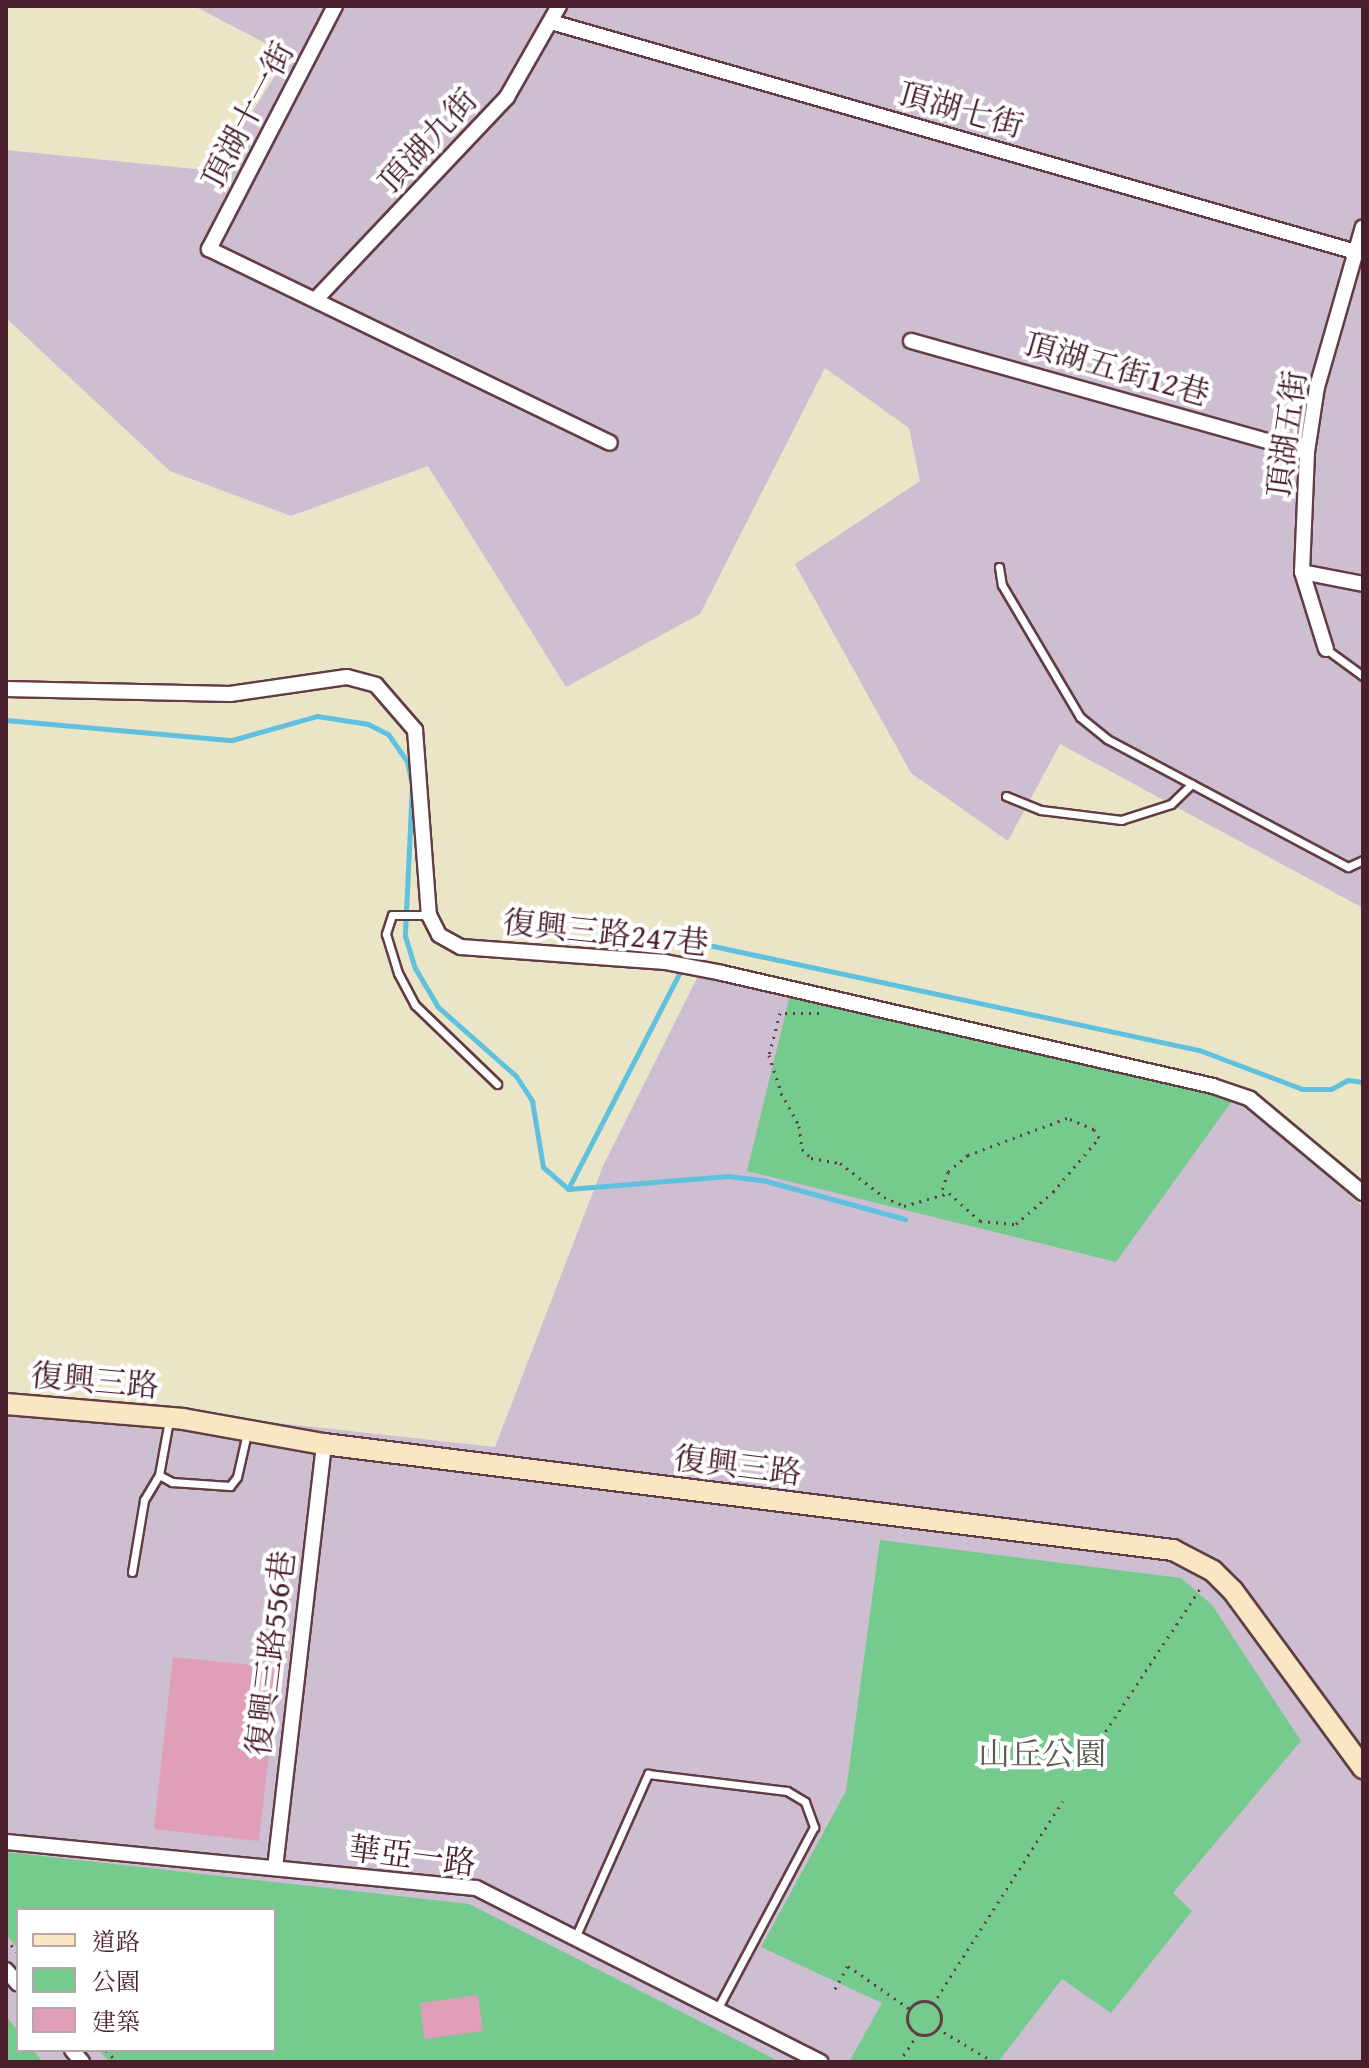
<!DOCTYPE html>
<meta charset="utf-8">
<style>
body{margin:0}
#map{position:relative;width:1369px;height:2068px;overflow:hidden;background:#ebe5c8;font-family:"Gentium Book Plus","Noto Serif TC",serif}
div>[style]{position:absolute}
.industrial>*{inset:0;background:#cebed1}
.green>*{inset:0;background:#75ca8e}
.stream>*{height:5px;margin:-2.5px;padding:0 2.5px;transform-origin:2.5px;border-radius:2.5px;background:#60c1de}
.building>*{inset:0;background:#e19eb8}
.path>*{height:3px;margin-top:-1.5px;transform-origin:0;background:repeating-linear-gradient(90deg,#623d43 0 2px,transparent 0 8px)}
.path>.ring{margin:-1.5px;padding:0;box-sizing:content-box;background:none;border:3px solid #623d43;border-radius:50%}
.roads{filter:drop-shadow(2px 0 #623d43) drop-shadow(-2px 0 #623d43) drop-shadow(0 2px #623d43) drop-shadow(0 -2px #623d43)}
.lane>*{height:7px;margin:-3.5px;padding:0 3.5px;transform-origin:3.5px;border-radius:3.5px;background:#fff}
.street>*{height:14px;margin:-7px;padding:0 7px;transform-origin:7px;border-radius:7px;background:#fff}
.secondary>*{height:20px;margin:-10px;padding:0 10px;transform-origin:10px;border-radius:10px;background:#fbe6c4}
span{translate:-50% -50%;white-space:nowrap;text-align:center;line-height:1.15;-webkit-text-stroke:8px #fff;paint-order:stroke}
.street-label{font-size:32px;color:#4a1f2b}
.park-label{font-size:32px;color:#595b4e}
.frame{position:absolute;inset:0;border:8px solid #4a1f2b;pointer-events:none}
.legend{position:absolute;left:16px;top:1908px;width:260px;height:144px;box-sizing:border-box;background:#fff;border:2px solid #b7a5aa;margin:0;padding:10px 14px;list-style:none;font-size:24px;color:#4a1f2b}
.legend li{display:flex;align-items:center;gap:16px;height:40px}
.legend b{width:40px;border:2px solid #b7a5aa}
</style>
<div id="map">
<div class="industrial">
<i style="clip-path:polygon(194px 6px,1363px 6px,1363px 908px,1060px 744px,1008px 841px,911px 773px,795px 564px,920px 481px,909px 428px,825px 368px,700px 614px,566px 687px,428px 466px,291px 516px,170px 471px,6px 318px,6px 150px,215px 171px,288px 55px)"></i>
<i style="clip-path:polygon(evenodd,705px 962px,1223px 1085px,1363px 1207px,1363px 2062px,6px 2062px,6px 1393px,495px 1447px,603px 1166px,705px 962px,18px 1910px,274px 1910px,274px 2050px,18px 2050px,18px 1910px)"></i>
</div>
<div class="green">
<i style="clip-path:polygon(790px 995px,1202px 1087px,1232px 1101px,1116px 1262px,747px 1171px)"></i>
<i style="clip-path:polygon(880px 1540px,1181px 1578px,1212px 1605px,1301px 1741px,1173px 1893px,1192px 1911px,1111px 2013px,1062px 1979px,998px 2062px,849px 2062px,882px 2003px,761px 1947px,846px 1791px)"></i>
<i style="clip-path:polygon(6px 1852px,469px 1904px,780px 2062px,109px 2062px,99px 2050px,274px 2050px,274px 1910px,18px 1910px,18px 1949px,6px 1934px)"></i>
<i style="clip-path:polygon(6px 2016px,18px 2031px,18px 2050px,33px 2050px,43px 2062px,6px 2062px)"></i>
</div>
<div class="stream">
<i style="left:6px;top:720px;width:227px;rotate:5.1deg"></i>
<i style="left:232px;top:740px;width:88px;rotate:-15.8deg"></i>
<i style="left:317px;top:716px;width:52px;rotate:8.9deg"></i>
<i style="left:368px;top:724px;width:22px;rotate:27deg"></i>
<i style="left:388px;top:734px;width:33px;rotate:55deg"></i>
<i style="left:407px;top:761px;width:25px;rotate:78deg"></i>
<i style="left:412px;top:785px;width:151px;rotate:92.7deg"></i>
<i style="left:405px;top:936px;width:34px;rotate:73deg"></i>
<i style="left:415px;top:968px;width:45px;rotate:59.5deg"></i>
<i style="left:438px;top:1007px;width:104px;rotate:41.5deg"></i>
<i style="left:516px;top:1076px;width:30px;rotate:57deg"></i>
<i style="left:532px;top:1101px;width:67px;rotate:80.5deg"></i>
<i style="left:543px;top:1167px;width:33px;rotate:41deg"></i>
<i style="left:568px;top:1189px;width:161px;rotate:-4.6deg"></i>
<i style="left:728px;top:1176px;width:38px;rotate:7deg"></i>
<i style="left:766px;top:1181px;width:144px;rotate:15.3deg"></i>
<i style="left:568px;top:1189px;width:251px;rotate:-62.7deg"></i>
<i style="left:683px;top:966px;width:23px;rotate:-50deg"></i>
<i style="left:698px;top:948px;width:15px;rotate:-8deg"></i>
<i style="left:713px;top:946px;width:497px;rotate:12.1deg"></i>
<i style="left:1199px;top:1050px;width:110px;rotate:20.7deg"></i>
<i style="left:1302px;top:1089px;width:29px"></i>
<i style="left:1331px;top:1089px;width:19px;rotate:-28deg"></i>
<i style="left:1348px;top:1080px;width:15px;rotate:8deg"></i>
</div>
<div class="building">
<i style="clip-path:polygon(173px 1657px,279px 1668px,259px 1841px,154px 1829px)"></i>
<i style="clip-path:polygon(478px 1995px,483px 2031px,424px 2039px,420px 2003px)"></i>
</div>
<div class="path">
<i style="left:819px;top:1013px;width:39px;rotate:180deg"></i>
<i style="left:780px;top:1013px;width:43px;rotate:104.7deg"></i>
<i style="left:769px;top:1055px;width:40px;rotate:72deg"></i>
<i style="left:781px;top:1093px;width:38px;rotate:61deg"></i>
<i style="left:799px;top:1126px;width:23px;rotate:83deg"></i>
<i style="left:802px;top:1149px;width:13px;rotate:45deg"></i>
<i style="left:811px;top:1158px;width:29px;rotate:10deg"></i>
<i style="left:840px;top:1163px;width:56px;rotate:37.7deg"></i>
<i style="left:884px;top:1197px;width:22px;rotate:24deg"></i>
<i style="left:904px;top:1206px;width:47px;rotate:-16.1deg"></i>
<i style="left:949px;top:1193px;width:42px;rotate:42.1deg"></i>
<i style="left:980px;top:1221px;width:36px;rotate:5deg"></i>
<i style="left:1016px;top:1224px;width:49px;rotate:-40.9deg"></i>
<i style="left:1053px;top:1192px;width:71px;rotate:-49.6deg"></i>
<i style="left:1099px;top:1138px;width:10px;rotate:-119deg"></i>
<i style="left:1094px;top:1129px;width:29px;rotate:-158deg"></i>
<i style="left:1067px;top:1118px;width:106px;rotate:159.5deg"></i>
<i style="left:968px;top:1155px;width:26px;rotate:140deg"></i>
<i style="left:948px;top:1172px;width:23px;rotate:108deg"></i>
<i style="left:1088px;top:1758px;width:206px;rotate:-56.5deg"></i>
<i style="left:6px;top:1939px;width:18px;rotate:49deg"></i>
<i style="left:835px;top:1989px;width:26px;rotate:-61deg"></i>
<i style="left:848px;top:1966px;width:75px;rotate:34.7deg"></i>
<i class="ring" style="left:907px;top:2001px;width:31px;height:31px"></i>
<i style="left:933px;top:2004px;width:241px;rotate:-57.4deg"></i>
<i style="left:6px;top:2008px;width:2px"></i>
<i style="left:937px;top:2028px;width:66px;rotate:30.8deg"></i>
<i style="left:106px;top:2050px;width:16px;rotate:47deg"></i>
<i style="left:899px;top:2062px;width:34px;rotate:-56deg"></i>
</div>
<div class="roads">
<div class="lane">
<i style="left:999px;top:567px;width:18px;rotate:81deg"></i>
<i style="left:1002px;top:585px;width:153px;rotate:59.4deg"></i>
<i style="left:1080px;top:717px;width:35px;rotate:39deg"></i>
<i style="left:1107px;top:739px;width:273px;rotate:28deg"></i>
<i style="left:1348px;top:867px;width:17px;rotate:-25deg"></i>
<i style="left:1326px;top:649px;width:46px;rotate:36.1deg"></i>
<i style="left:1006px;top:796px;width:38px;rotate:22deg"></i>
<i style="left:1041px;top:810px;width:81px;rotate:7.1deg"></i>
<i style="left:1121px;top:820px;width:52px;rotate:-17.7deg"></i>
<i style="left:1171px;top:804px;width:29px;rotate:-44deg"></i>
<i style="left:429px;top:915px;width:37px;rotate:180deg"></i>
<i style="left:392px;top:915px;width:20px;rotate:108deg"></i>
<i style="left:386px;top:934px;width:41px;rotate:72.9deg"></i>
<i style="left:398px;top:973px;width:36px;rotate:62deg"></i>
<i style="left:415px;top:1005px;width:114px;rotate:43.9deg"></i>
<i style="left:169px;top:1420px;width:56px;rotate:100.3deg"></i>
<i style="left:159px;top:1475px;width:15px;rotate:28deg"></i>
<i style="left:172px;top:1482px;width:58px;rotate:3.9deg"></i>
<i style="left:230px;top:1486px;width:11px;rotate:-52deg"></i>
<i style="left:237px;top:1477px;width:45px;rotate:-77.2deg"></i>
<i style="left:132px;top:1572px;width:73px;rotate:-80.5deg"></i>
<i style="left:144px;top:1500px;width:29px;rotate:-59deg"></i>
<i style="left:575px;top:1938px;width:180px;rotate:-66deg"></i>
<i style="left:648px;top:1774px;width:140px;rotate:7deg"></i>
<i style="left:787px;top:1791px;width:21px;rotate:31deg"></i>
<i style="left:805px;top:1802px;width:27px;rotate:70deg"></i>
<i style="left:814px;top:1827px;width:208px;rotate:118deg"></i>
</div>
<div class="street">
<i style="left:335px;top:6px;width:274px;rotate:117.4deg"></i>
<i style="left:209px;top:249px;width:445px;rotate:25.8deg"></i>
<i style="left:551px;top:22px;width:837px;rotate:15.95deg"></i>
<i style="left:317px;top:298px;width:277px;rotate:-46.6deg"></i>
<i style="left:507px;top:97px;width:105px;rotate:-60.3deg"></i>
<i style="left:911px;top:341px;width:411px;rotate:15.7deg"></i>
<i style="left:1302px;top:572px;width:62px;rotate:11.1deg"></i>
<i style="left:1326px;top:649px;width:81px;rotate:-107.3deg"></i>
<i style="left:1302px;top:572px;width:120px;rotate:-87.6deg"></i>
<i style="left:1307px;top:452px;width:66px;rotate:-81.3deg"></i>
<i style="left:1317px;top:387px;width:166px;rotate:-74deg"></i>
<i style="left:6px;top:689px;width:224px;rotate:1.3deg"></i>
<i style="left:230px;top:694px;width:118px;rotate:-8.3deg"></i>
<i style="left:347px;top:677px;width:30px;rotate:15deg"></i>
<i style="left:376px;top:685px;width:60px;rotate:49.1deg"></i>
<i style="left:415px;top:730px;width:186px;rotate:85.7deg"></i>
<i style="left:429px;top:915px;width:22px;rotate:63deg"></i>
<i style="left:439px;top:935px;width:25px;rotate:29deg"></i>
<i style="left:461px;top:947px;width:205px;rotate:4.2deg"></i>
<i style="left:665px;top:962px;width:58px;rotate:10.9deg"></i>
<i style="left:722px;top:973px;width:504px;rotate:12.96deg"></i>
<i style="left:1213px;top:1086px;width:39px;rotate:19deg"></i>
<i style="left:1250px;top:1099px;width:147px;rotate:39.8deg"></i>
<i style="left:6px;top:1842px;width:472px;rotate:5.6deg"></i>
<i style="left:476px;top:1888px;width:386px;rotate:26.8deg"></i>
<i style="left:275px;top:1868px;width:427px;rotate:-83.4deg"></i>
<i style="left:6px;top:1970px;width:18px;rotate:49deg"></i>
<i style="left:72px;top:2050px;width:16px;rotate:50deg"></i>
</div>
<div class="secondary">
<i style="left:6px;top:1404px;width:178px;rotate:4.8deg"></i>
<i style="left:183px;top:1419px;width:143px;rotate:10.1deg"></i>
<i style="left:324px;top:1444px;width:856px;rotate:7.12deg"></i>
<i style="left:1173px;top:1550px;width:45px;rotate:27.7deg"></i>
<i style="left:1213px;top:1571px;width:28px;rotate:45deg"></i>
<i style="left:1233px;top:1591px;width:220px;rotate:53.7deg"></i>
</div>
</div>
<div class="street-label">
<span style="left:961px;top:110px;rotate:16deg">頂湖七街</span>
<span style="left:248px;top:115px;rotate:-62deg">頂湖十一街</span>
<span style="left:428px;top:141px;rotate:-47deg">頂湖九街</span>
<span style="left:1117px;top:369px;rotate:16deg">頂湖五街12巷</span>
<span style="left:1287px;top:434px;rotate:-82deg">頂湖五街</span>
<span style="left:606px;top:933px;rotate:6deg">復興三路247巷</span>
<span style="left:95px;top:1381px;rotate:5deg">復興三路</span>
<span style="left:738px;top:1466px;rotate:7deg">復興三路</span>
<span style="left:271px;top:1653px;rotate:-83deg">復興三路556巷</span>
<span style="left:412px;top:1856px;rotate:7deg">華亞一路</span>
</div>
<div class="park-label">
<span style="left:1042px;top:1754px">山丘公園</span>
</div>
<div class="frame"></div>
<ul class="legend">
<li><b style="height:10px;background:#fbe6c4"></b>道路</li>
<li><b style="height:22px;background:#75ca8e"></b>公園</li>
<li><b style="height:22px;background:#e19eb8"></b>建築</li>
</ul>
</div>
